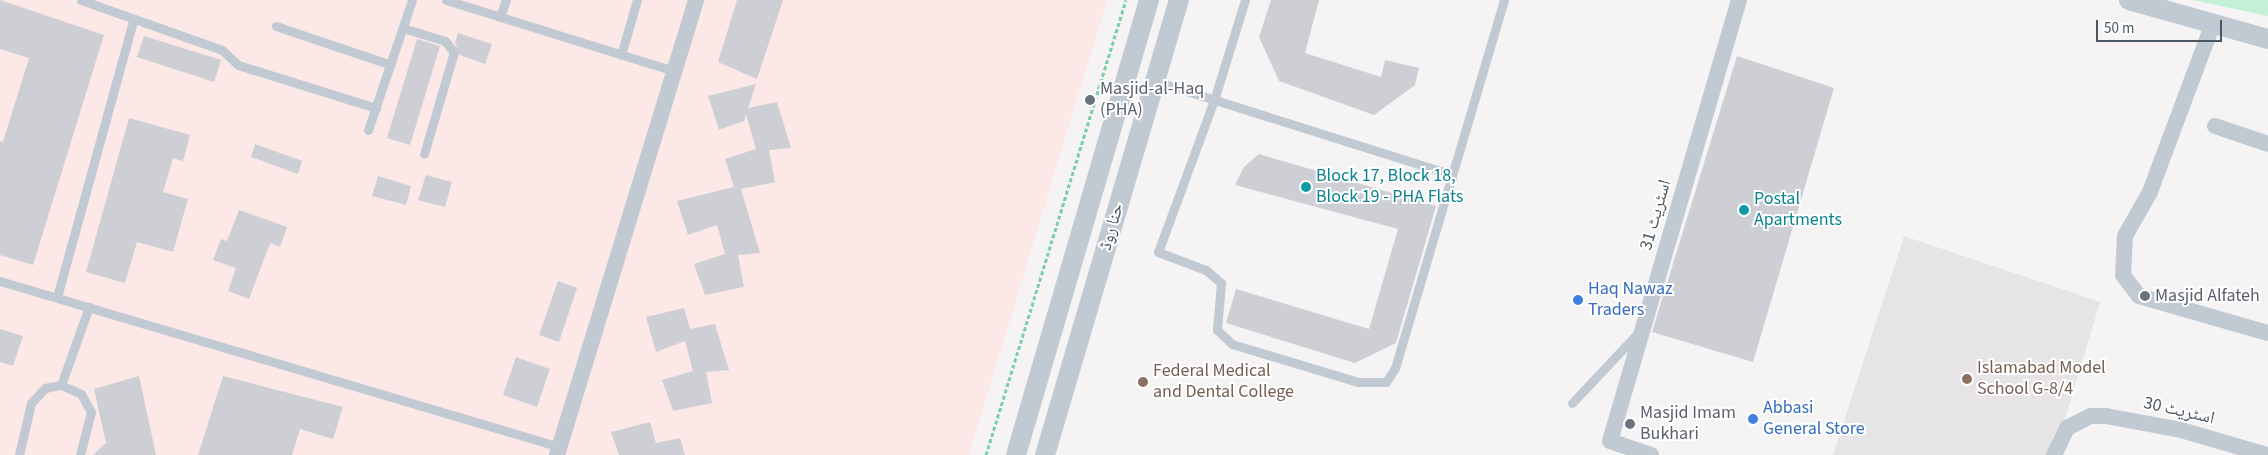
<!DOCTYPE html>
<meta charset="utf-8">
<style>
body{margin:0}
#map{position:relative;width:2268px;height:455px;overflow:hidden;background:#f5f3f3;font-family:"Source Sans 3","Noto Naskh Arabic",sans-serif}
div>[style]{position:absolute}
.education>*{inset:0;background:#e6e4e5}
.medical>*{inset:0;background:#fce8e6}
.green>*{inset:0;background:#c3f1d5}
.building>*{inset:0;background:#cdcfd5}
.path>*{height:3px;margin-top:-1.5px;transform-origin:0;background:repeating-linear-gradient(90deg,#7ad0a6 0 4px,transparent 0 6.5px)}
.service>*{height:9px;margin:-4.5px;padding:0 4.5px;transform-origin:4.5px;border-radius:4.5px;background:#c1cad2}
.minor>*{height:16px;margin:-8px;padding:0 8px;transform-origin:8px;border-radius:8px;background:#c1cad2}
.tertiary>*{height:20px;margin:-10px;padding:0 10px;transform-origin:10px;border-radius:10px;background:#c1cad2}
.dots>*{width:14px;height:14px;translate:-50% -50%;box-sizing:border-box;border:2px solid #fff;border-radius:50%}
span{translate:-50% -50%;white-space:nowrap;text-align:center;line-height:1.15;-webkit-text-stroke:4px #fff;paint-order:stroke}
.worship-label{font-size:18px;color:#5b616d}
.left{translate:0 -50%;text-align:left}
.culture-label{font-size:18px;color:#0d838f}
.street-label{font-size:18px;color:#4a5661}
.shop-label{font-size:18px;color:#366cbe}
.education-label{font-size:18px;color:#785e54}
.scale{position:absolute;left:2096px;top:20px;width:126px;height:22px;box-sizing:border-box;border:2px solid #4a5661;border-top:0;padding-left:6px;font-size:15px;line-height:18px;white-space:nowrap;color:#4a5661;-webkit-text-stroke:4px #fff;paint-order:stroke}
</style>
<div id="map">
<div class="education">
<i style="clip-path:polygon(1904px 236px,2100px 302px,2054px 455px,1833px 455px)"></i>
</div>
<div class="medical">
<i style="clip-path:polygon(0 0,1107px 0,969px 455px,0 455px)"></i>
</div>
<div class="green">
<i style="clip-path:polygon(2193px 0,2268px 0,2268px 16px)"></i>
</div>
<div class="building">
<i style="clip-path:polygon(0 0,104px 35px,33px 265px,0 255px,0 141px,3px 142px,29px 58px,0 49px)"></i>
<i style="clip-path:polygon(737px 0,783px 0,757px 79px,718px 62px)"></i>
<i style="clip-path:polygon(1271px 0,1319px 0,1305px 53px,1381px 77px,1385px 60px,1419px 68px,1415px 85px,1374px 115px,1279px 81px,1259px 37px)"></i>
<i style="clip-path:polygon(458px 33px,492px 44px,485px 64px,460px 55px,455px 43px)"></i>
<i style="clip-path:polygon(144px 36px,221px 60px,214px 82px,137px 57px)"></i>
<i style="clip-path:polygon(417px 39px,440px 46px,410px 145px,387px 138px)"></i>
<i style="clip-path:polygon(1737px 56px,1834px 88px,1753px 362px,1652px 332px)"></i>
<i style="clip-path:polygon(756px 84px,748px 108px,777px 102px,791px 148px,769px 150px,775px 182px,741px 189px,760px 253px,738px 255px,744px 287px,705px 295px,694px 264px,725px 254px,717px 225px,688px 235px,677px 201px,734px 187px,725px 159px,756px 149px,746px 114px,744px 121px,719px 130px,708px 96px)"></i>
<i style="clip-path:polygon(129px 118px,190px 135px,183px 161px,173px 158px,163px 192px,188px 199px,173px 252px,137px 242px,125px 283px,86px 272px)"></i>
<i style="clip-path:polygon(255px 144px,302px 161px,298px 174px,251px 157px)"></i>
<i style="clip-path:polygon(1259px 154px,1436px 206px,1396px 343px,1355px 363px,1226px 323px,1236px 289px,1369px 329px,1398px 229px,1235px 185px,1244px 167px)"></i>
<i style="clip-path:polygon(426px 175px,452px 182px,445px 207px,418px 200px)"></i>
<i style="clip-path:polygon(378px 176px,411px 186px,406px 205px,372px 196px)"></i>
<i style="clip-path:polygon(239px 210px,287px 227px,280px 247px,270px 243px,249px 299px,228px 291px,236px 268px,213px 260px,221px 239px,227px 241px)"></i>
<i style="clip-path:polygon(558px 281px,577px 288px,559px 342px,539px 335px)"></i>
<i style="clip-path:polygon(684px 308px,690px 329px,715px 324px,729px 370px,706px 372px,712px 403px,673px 411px,662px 380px,693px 371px,685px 341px,656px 352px,646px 317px)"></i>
<i style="clip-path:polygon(0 329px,23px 336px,13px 366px,0 362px)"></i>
<i style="clip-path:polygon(516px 357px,550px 369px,537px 407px,503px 395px)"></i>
<i style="clip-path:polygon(139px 376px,156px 455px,93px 455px,106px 443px,94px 389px)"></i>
<i style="clip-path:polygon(223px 376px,343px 407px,333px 439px,300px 429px,292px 455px,198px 455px)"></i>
<i style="clip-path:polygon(650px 422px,656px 443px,680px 438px,685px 455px,619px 455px,611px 432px)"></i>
</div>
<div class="path">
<i style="left:986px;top:455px;width:476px;rotate:-72.9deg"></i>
</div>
<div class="service">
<i style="left:81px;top:0;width:150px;rotate:19.5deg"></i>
<i style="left:222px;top:50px;width:22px;rotate:43deg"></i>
<i style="left:238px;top:65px;width:145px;rotate:17.3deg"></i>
<i style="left:446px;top:0;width:239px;rotate:17.3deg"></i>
<i style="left:1245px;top:0;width:105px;rotate:107.2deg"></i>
<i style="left:1214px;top:100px;width:162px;rotate:110.2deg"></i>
<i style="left:1158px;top:252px;width:51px;rotate:20.6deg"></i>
<i style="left:1206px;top:270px;width:20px;rotate:41deg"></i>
<i style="left:1221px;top:283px;width:47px;rotate:94.9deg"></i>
<i style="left:1217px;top:330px;width:21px;rotate:43deg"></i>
<i style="left:1232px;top:344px;width:132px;rotate:16.8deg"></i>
<i style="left:1358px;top:382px;width:28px"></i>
<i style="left:1386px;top:382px;width:17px;rotate:-57deg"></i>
<i style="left:1395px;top:368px;width:384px;rotate:-73.5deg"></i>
<i style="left:500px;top:17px;width:18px;rotate:-71deg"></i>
<i style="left:276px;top:26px;width:121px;rotate:18.7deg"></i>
<i style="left:403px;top:28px;width:44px;rotate:17.2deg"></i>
<i style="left:445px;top:41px;width:14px;rotate:51deg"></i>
<i style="left:454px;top:52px;width:106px;rotate:106.4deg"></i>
<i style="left:621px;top:55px;width:57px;rotate:-73.8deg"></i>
<i style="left:1155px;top:81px;width:300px;rotate:17.5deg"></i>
<i style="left:1441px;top:171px;width:14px;rotate:36deg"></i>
<i style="left:368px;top:130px;width:137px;rotate:-71.3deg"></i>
<i style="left:0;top:281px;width:584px;rotate:16.51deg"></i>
<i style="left:57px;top:297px;width:286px;rotate:-74.6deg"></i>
<i style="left:61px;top:385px;width:83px;rotate:-70.3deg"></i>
<i style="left:1572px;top:403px;width:98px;rotate:-46.7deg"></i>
<i style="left:19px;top:455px;width:53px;rotate:-77deg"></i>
<i style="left:31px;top:403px;width:21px;rotate:-47deg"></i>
<i style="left:45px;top:388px;width:16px;rotate:-11deg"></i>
<i style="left:61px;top:385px;width:22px;rotate:24deg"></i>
<i style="left:81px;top:394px;width:21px;rotate:61deg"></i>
<i style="left:91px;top:412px;width:44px;rotate:104.3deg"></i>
</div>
<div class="minor">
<i style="left:2212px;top:26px;width:177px;rotate:110.5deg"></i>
<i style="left:2150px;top:192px;width:51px;rotate:119.6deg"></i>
<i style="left:2125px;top:236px;width:39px;rotate:93deg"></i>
<i style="left:2123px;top:275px;width:26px;rotate:53deg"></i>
<i style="left:2139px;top:296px;width:134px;rotate:16deg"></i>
<i style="left:2215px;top:126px;width:56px;rotate:18.8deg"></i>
<i style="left:557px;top:455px;width:476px;rotate:-73deg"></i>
<i style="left:1651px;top:455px;width:43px;rotate:-161.1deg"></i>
<i style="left:1610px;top:441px;width:459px;rotate:-73.7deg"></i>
<i style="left:2054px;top:455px;width:30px;rotate:-64deg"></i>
<i style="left:2067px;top:428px;width:27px;rotate:-27deg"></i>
<i style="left:2091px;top:416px;width:15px"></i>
<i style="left:2106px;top:416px;width:76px;rotate:10.6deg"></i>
<i style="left:2181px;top:430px;width:90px;rotate:16.2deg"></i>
</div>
<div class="tertiary">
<i style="left:2129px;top:0;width:144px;rotate:15.7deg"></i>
<i style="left:1016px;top:455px;width:474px;rotate:-73.7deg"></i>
<i style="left:1045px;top:455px;width:474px;rotate:-73.6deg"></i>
</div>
<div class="dots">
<i style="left:1090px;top:100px;background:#6b7280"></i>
<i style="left:1306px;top:187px;background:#0f9aa8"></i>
<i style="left:1744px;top:210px;background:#0f9aa8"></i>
<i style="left:2145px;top:296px;background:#6b7280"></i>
<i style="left:1578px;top:300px;background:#3f7fe0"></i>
<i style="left:1967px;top:379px;background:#8d6e63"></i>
<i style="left:1143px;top:382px;background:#8d6e63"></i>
<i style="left:1753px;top:419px;background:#3f7fe0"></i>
<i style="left:1630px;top:424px;background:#6b7280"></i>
</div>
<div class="worship-label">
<span class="left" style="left:1100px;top:100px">Masjid-al-Haq<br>(PHA)</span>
<span class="left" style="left:2155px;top:296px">Masjid Alfateh</span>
<span class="left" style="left:1640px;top:424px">Masjid Imam<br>Bukhari</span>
</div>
<div class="culture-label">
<span class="left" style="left:1316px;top:187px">Block 17, Block 18,<br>Block 19 - PHA Flats</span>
<span class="left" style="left:1754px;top:210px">Postal<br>Apartments</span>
</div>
<div class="street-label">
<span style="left:1656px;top:215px;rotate:-74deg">اسٹریٹ 31</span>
<span style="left:1112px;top:227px;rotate:-74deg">حنا روڈ</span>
<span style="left:2179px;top:411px;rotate:13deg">اسٹریٹ 30</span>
</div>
<div class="shop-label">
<span class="left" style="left:1588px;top:300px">Haq Nawaz<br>Traders</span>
<span class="left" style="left:1763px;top:419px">Abbasi<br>General Store</span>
</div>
<div class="education-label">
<span class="left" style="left:1977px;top:379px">Islamabad Model<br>School G-8/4</span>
<span class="left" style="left:1153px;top:382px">Federal Medical<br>and Dental College</span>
</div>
<div class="scale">50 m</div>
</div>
